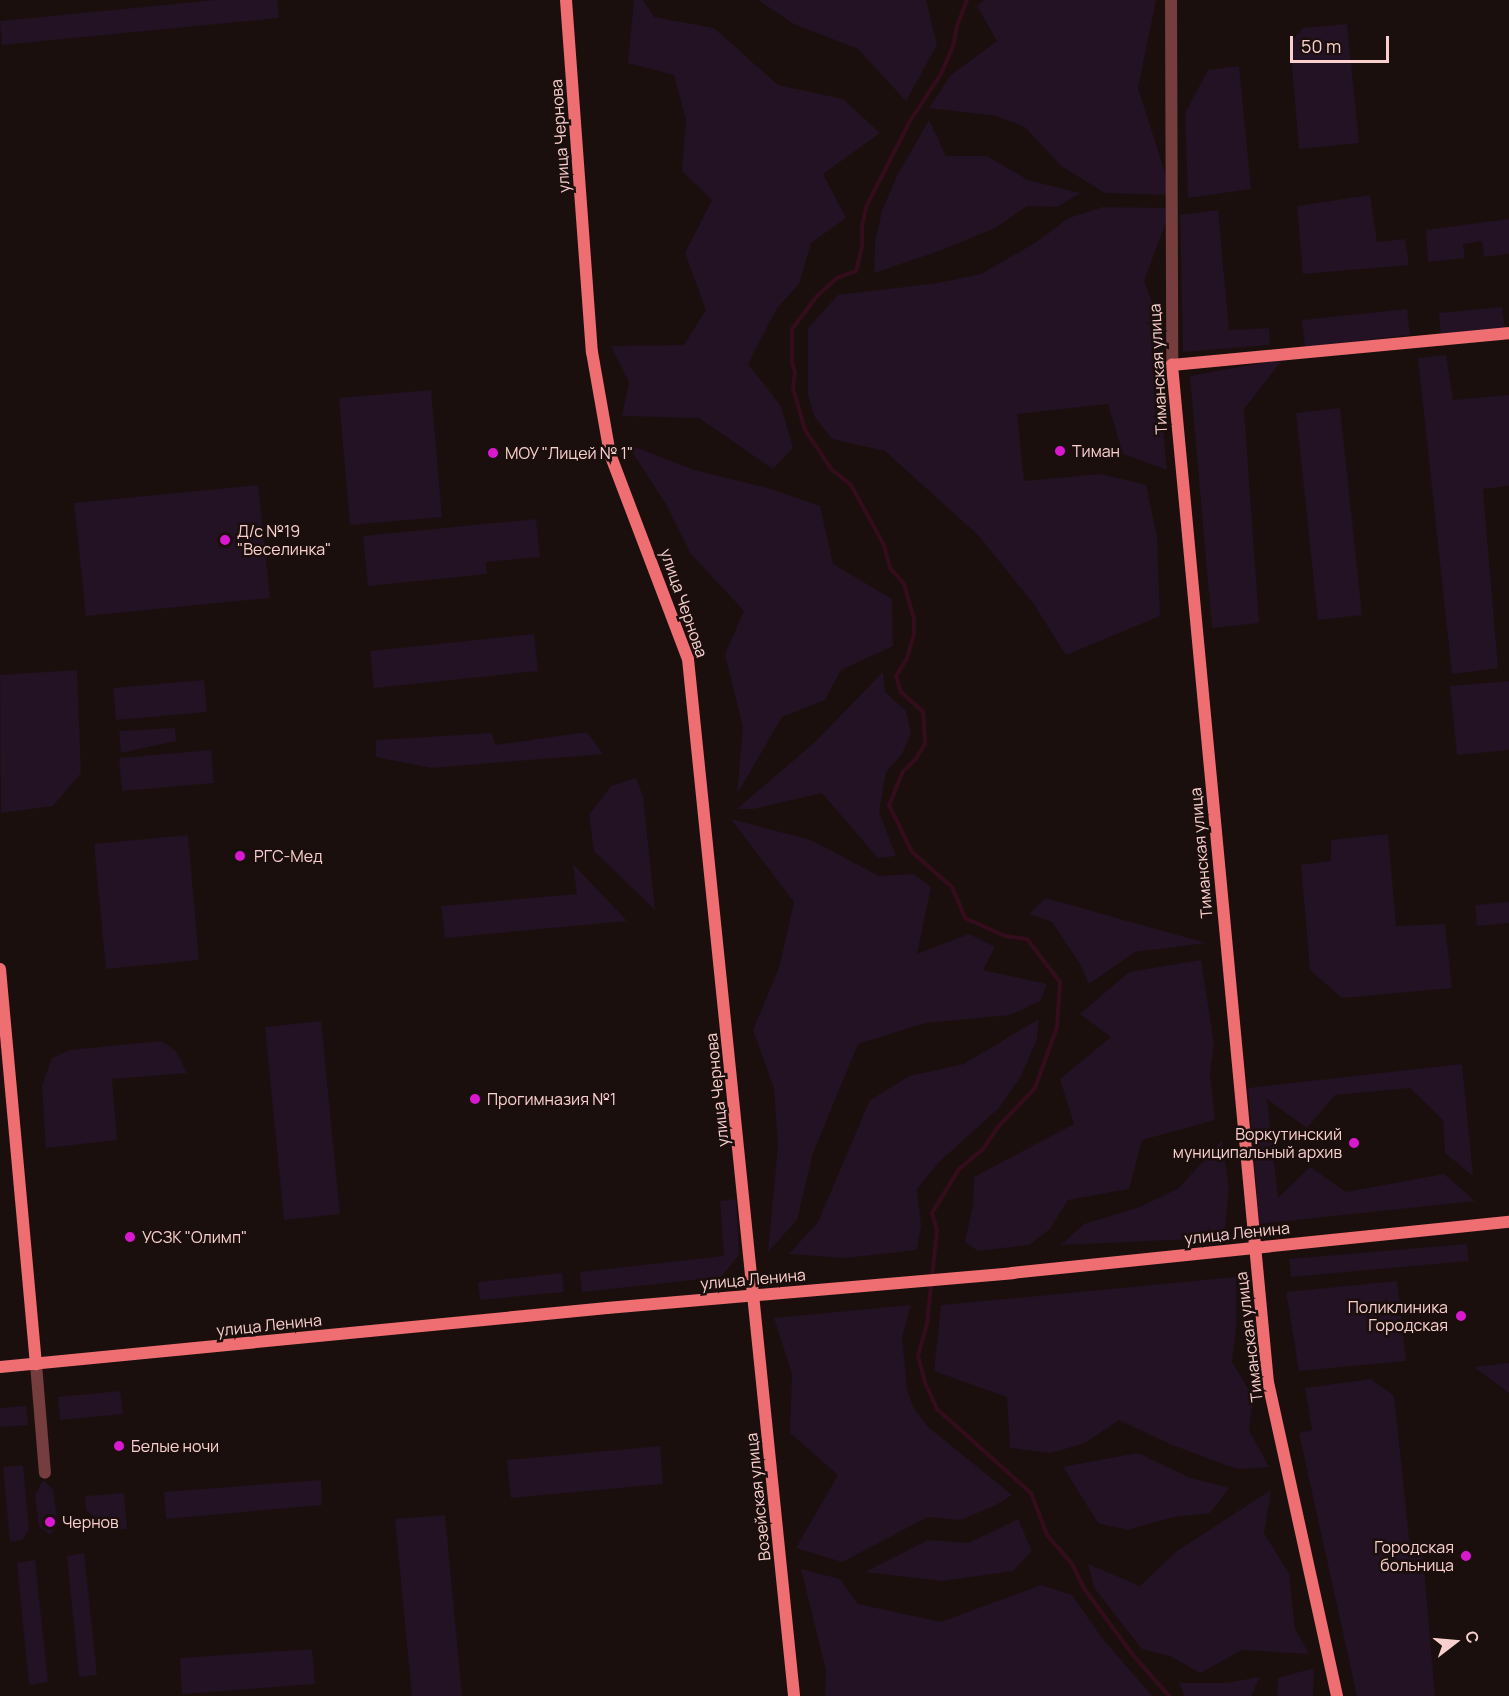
<!DOCTYPE html>
<meta charset="utf-8">
<style>
body{margin:0}
#map{position:relative;width:1509px;height:1696px;overflow:hidden;background:#1b0f0d;font-family:Manrope,sans-serif}
div>[style]{position:absolute}
.green>*{inset:0;background:#231124}
.stream>*{height:4px;margin:-2px;padding:0 2px;transform-origin:2px;border-radius:2px;background:#340d1d}
.street>*{height:12px;margin:-6px;padding:0 6px;transform-origin:6px;border-radius:6px;background:#753d3d}
.secondary>*{height:12px;margin:-6px;padding:0 6px;transform-origin:6px;border-radius:6px;background:#ef6e71}
.dots>*{width:16px;height:16px;translate:-50% -50%;box-sizing:border-box;border:3px solid #1b0f0d;border-radius:50%}
span{translate:-50% -50%;white-space:nowrap;text-align:center;line-height:1.15;-webkit-text-stroke:5px #1b0f0d;paint-order:stroke}
.street-label{font-size:16px;color:#f9d0cd}
.poi-label{font-size:16px;color:#f9d0cd}
.left{translate:0 -50%;text-align:left}
.right{translate:-100% -50%;text-align:right}
.north{position:absolute;left:1425px;top:1612px;width:60px;height:60px;-webkit-text-stroke:4px #1b0f0d;paint-order:stroke;rotate:74deg;font-size:16px;font-weight:700;line-height:24px;text-align:center;color:#f9d0cd}
.north::after{content:'';display:block;margin:auto;width:21px;height:27px;background:#f9d0cd;clip-path:polygon(50% 0,100% 100%,50% 72%,0 100%)}
.scale{position:absolute;left:1290px;top:36px;width:99px;height:27px;box-sizing:border-box;border:3px solid #f9d0cd;border-top:0;padding-left:8px;font-size:18px;line-height:21px;white-space:nowrap;color:#f9d0cd;-webkit-text-stroke:4px #1b0f0d;paint-order:stroke}
</style>
<div id="map">
<div class="green">
<i style="clip-path:polygon(216px 0,277px 0,279px 18px,2px 45px,0 21px)"></i>
<i style="clip-path:polygon(634px 0,643px 0,654px 17px,714px 28px,778px 85px,843px 99px,880px 133px,823px 174px,846px 218px,811px 243px,799px 284px,777px 308px,748px 364px,781px 406px,793px 448px,773px 469px,699px 418px,622px 416px,629px 382px,611px 346px,684px 345px,706px 310px,685px 253px,712px 200px,682px 171px,686px 120px,674px 75px,628px 63px)"></i>
<i style="clip-path:polygon(758px 0,926px 0,937px 45px,906px 101px,858px 49px,794px 24px)"></i>
<i style="clip-path:polygon(984px 0,1156px 0,1138px 88px,1172px 195px,1105px 193px,1061px 166px,1025px 127px,997px 116px,929px 108px,951px 75px,997px 41px,977px 6px)"></i>
<i style="clip-path:polygon(1347px 24px,1359px 143px,1299px 149px,1290px 43px,1303px 28px)"></i>
<i style="clip-path:polygon(1239px 66px,1251px 189px,1188px 198px,1185px 113px,1208px 70px)"></i>
<i style="clip-path:polygon(929px 120px,946px 156px,987px 156px,1028px 180px,1080px 193px,1057px 207px,1027px 206px,995px 228px,942px 250px,874px 273px,875px 243px,882px 211px,897px 176px)"></i>
<i style="clip-path:polygon(1370px 195px,1377px 242px,1405px 239px,1409px 265px,1303px 274px,1297px 206px)"></i>
<i style="clip-path:polygon(1103px 207px,1171px 208px,1144px 281px,1159px 319px,1157px 369px,1167px 470px,1123px 454px,1108px 404px,1017px 414px,1024px 481px,1101px 474px,1146px 485px,1157px 537px,1160px 616px,1066px 655px,1033px 603px,978px 535px,885px 451px,832px 439px,814px 416px,808px 394px,808px 328px,838px 295px,938px 283px,981px 274px,1035px 243px,1069px 218px)"></i>
<i style="clip-path:polygon(1218px 210px,1229px 330px,1269px 328px,1270px 345px,1183px 352px,1180px 215px)"></i>
<i style="clip-path:polygon(1509px 219px,1509px 254px,1484px 257px,1482px 241px,1463px 244px,1465px 258px,1428px 262px,1426px 230px)"></i>
<i style="clip-path:polygon(1502px 307px,1505px 329px,1441px 335px,1439px 313px)"></i>
<i style="clip-path:polygon(1407px 309px,1410px 335px,1305px 347px,1302px 320px)"></i>
<i style="clip-path:polygon(1446px 355px,1453px 400px,1509px 395px,1509px 486px,1483px 489px,1498px 668px,1452px 674px,1418px 358px)"></i>
<i style="clip-path:polygon(1283px 359px,1244px 409px,1259px 623px,1212px 628px,1190px 376px)"></i>
<i style="clip-path:polygon(431px 390px,442px 517px,350px 525px,339px 398px)"></i>
<i style="clip-path:polygon(1340px 408px,1362px 615px,1318px 620px,1296px 413px)"></i>
<i style="clip-path:polygon(627px 444px,694px 470px,768px 488px,820px 506px,833px 564px,892px 599px,893px 646px,841px 670px,825px 700px,782px 717px,737px 794px,743px 727px,725px 654px,744px 611px,691px 554px,666px 504px)"></i>
<i style="clip-path:polygon(258px 485px,270px 598px,86px 616px,74px 503px)"></i>
<i style="clip-path:polygon(536px 519px,540px 557px,486px 562px,487px 574px,368px 586px,363px 536px)"></i>
<i style="clip-path:polygon(534px 634px,538px 671px,374px 688px,370px 651px)"></i>
<i style="clip-path:polygon(77px 670px,81px 773px,53px 806px,1px 813px,0 675px)"></i>
<i style="clip-path:polygon(883px 672px,885px 692px,906px 711px,911px 733px,902px 754px,886px 772px,879px 812px,896px 856px,878px 858px,822px 793px,753px 809px,737px 809px,814px 743px)"></i>
<i style="clip-path:polygon(204px 680px,207px 712px,116px 720px,113px 688px)"></i>
<i style="clip-path:polygon(1509px 681px,1509px 750px,1457px 755px,1450px 686px)"></i>
<i style="clip-path:polygon(175px 728px,176px 741px,121px 753px,119px 731px)"></i>
<i style="clip-path:polygon(587px 732px,603px 754px,432px 768px,376px 757px,376px 740px,492px 733px,495px 745px)"></i>
<i style="clip-path:polygon(211px 750px,214px 783px,122px 791px,119px 758px)"></i>
<i style="clip-path:polygon(636px 778px,643px 796px,655px 910px,594px 851px,589px 815px,611px 786px)"></i>
<i style="clip-path:polygon(731px 819px,811px 840px,879px 876px,914px 874px,931px 887px,917px 954px,969px 934px,995px 947px,983px 970px,1047px 984px,1040px 1001px,1010px 1015px,925px 1023px,858px 1044px,813px 1153px,797px 1220px,768px 1252px,778px 1145px,774px 1088px,753px 1030px,779px 968px,794px 902px)"></i>
<i style="clip-path:polygon(1388px 834px,1396px 926px,1445px 924px,1452px 988px,1342px 998px,1310px 970px,1301px 865px,1331px 861px,1331px 840px)"></i>
<i style="clip-path:polygon(188px 835px,199px 960px,106px 969px,94px 844px)"></i>
<i style="clip-path:polygon(573px 864px,627px 921px,445px 938px,441px 906px,577px 894px)"></i>
<i style="clip-path:polygon(1046px 898px,1092px 911px,1206px 943px,1135px 952px,1089px 984px,1080px 964px,1052px 922px,1029px 914px)"></i>
<i style="clip-path:polygon(1509px 902px,1509px 923px,1477px 926px,1475px 905px)"></i>
<i style="clip-path:polygon(1201px 960px,1214px 1044px,1210px 1073px,1215px 1120px,1142px 1140px,1129px 1189px,1068px 1200px,1050px 1229px,1029px 1245px,978px 1251px,965px 1242px,973px 1206px,974px 1177px,1074px 1124px,1060px 1079px,1111px 1037px,1080px 1014px,1129px 972px)"></i>
<i style="clip-path:polygon(1039px 1019px,1037px 1039px,1021px 1076px,999px 1108px,939px 1162px,917px 1189px,921px 1226px,917px 1250px,845px 1258px,789px 1254px,818px 1222px,870px 1100px,910px 1076px,964px 1064px)"></i>
<i style="clip-path:polygon(321px 1021px,340px 1214px,284px 1220px,265px 1027px)"></i>
<i style="clip-path:polygon(161px 1041px,176px 1051px,187px 1073px,112px 1079px,117px 1140px,46px 1148px,42px 1086px,52px 1058px,70px 1050px)"></i>
<i style="clip-path:polygon(1462px 1064px,1473px 1176px,1445px 1153px,1443px 1120px,1410px 1088px,1335px 1095px,1307px 1128px,1267px 1099px,1278px 1198px,1310px 1167px,1346px 1192px,1444px 1174px,1475px 1201px,1259px 1224px,1248px 1088px)"></i>
<i style="clip-path:polygon(1222px 1140px,1229px 1189px,1225px 1228px,1193px 1239px,1061px 1245px,1084px 1224px,1140px 1207px,1179px 1188px)"></i>
<i style="clip-path:polygon(736px 1199px,739px 1255px,721px 1277px,582px 1292px,580px 1272px,724px 1256px,720px 1201px)"></i>
<i style="clip-path:polygon(1467px 1244px,1469px 1261px,1291px 1277px,1289px 1259px)"></i>
<i style="clip-path:polygon(562px 1273px,564px 1292px,480px 1300px,478px 1282px)"></i>
<i style="clip-path:polygon(1236px 1277px,1236px 1326px,1232px 1362px,1253px 1397px,1249px 1430px,1269px 1467px,1237px 1469px,1172px 1445px,1119px 1420px,1085px 1443px,1051px 1453px,1010px 1448px,1007px 1397px,934px 1371px,941px 1305px)"></i>
<i style="clip-path:polygon(1397px 1281px,1406px 1361px,1299px 1371px,1286px 1292px)"></i>
<i style="clip-path:polygon(911px 1305px,902px 1337px,907px 1389px,913px 1407px,927px 1426px,1012px 1495px,996px 1505px,961px 1520px,928px 1517px,842px 1562px,796px 1548px,838px 1475px,790px 1433px,792px 1374px,774px 1318px)"></i>
<i style="clip-path:polygon(1509px 1363px,1509px 1393px,1474px 1367px)"></i>
<i style="clip-path:polygon(1371px 1379px,1394px 1396px,1410px 1546px,1422px 1545px,1435px 1696px,1357px 1696px,1299px 1433px,1312px 1430px,1305px 1388px)"></i>
<i style="clip-path:polygon(120px 1391px,123px 1414px,60px 1420px,58px 1397px)"></i>
<i style="clip-path:polygon(26px 1406px,28px 1425px,0 1427px,0 1408px)"></i>
<i style="clip-path:polygon(660px 1446px,663px 1484px,511px 1498px,507px 1460px)"></i>
<i style="clip-path:polygon(1138px 1453px,1188px 1477px,1229px 1488px,1210px 1513px,1173px 1517px,1127px 1530px,1098px 1523px,1063px 1467px)"></i>
<i style="clip-path:polygon(23px 1465px,29px 1530px,22px 1540px,10px 1542px,3px 1467px)"></i>
<i style="clip-path:polygon(43px 1480px,53px 1489px,58px 1525px,50px 1535px,39px 1526px,35px 1495px)"></i>
<i style="clip-path:polygon(321px 1480px,322px 1505px,166px 1519px,164px 1492px)"></i>
<i style="clip-path:polygon(1271px 1490px,1264px 1533px,1289px 1574px,1295px 1628px,1309px 1654px,1242px 1650px,1200px 1673px,1170px 1656px,1142px 1649px,1095px 1589px,1088px 1564px,1140px 1586px,1177px 1551px)"></i>
<i style="clip-path:polygon(124px 1493px,127px 1529px,109px 1530px,86px 1510px,85px 1496px)"></i>
<i style="clip-path:polygon(445px 1515px,462px 1696px,412px 1696px,395px 1519px)"></i>
<i style="clip-path:polygon(1018px 1519px,1032px 1551px,1013px 1571px,943px 1581px,865px 1572px,928px 1540px,969px 1543px)"></i>
<i style="clip-path:polygon(84px 1553px,97px 1675px,79px 1677px,67px 1556px)"></i>
<i style="clip-path:polygon(35px 1560px,48px 1682px,29px 1685px,17px 1563px)"></i>
<i style="clip-path:polygon(801px 1569px,840px 1579px,858px 1604px,941px 1622px,1041px 1585px,1072px 1595px,1102px 1638px,1152px 1696px,825px 1696px,826px 1670px)"></i>
<i style="clip-path:polygon(312px 1649px,315px 1684px,182px 1694px,180px 1658px)"></i>
<i style="clip-path:polygon(1314px 1668px,1313px 1696px,1277px 1696px,1278px 1678px)"></i>
<i style="clip-path:polygon(1260px 1677px,1251px 1696px,1185px 1696px,1179px 1683px,1225px 1683px)"></i>
</div>
<div class="stream">
<i style="left:967px;top:0;width:28px;rotate:111deg"></i>
<i style="left:957px;top:26px;width:20px;rotate:101deg"></i>
<i style="left:953px;top:46px;width:30px;rotate:113deg"></i>
<i style="left:941px;top:74px;width:56px;rotate:123.4deg"></i>
<i style="left:910px;top:121px;width:97px;rotate:117.1deg"></i>
<i style="left:866px;top:207px;width:19px;rotate:102deg"></i>
<i style="left:862px;top:226px;width:20px;rotate:90deg"></i>
<i style="left:862px;top:246px;width:26px;rotate:103deg"></i>
<i style="left:856px;top:271px;width:20px;rotate:160deg"></i>
<i style="left:837px;top:278px;width:27px;rotate:138deg"></i>
<i style="left:817px;top:296px;width:41px;rotate:127.1deg"></i>
<i style="left:792px;top:329px;width:33px;rotate:90deg"></i>
<i style="left:792px;top:362px;width:11px;rotate:75deg"></i>
<i style="left:795px;top:373px;width:15px;rotate:98deg"></i>
<i style="left:793px;top:388px;width:44px;rotate:74.1deg"></i>
<i style="left:805px;top:430px;width:48px;rotate:56deg"></i>
<i style="left:832px;top:470px;width:24px;rotate:38deg"></i>
<i style="left:851px;top:485px;width:68px;rotate:61.2deg"></i>
<i style="left:884px;top:545px;width:24px;rotate:75deg"></i>
<i style="left:890px;top:568px;width:21px;rotate:49deg"></i>
<i style="left:904px;top:584px;width:36px;rotate:74deg"></i>
<i style="left:914px;top:619px;width:15px;rotate:90deg"></i>
<i style="left:914px;top:634px;width:25px;rotate:106deg"></i>
<i style="left:907px;top:658px;width:21px;rotate:121deg"></i>
<i style="left:896px;top:676px;width:17px;rotate:73deg"></i>
<i style="left:901px;top:692px;width:30px;rotate:42deg"></i>
<i style="left:923px;top:712px;width:32px;rotate:86deg"></i>
<i style="left:925px;top:744px;width:19px;rotate:122deg"></i>
<i style="left:915px;top:760px;width:16px;rotate:137deg"></i>
<i style="left:903px;top:771px;width:37px;rotate:112deg"></i>
<i style="left:889px;top:805px;width:52px;rotate:63.9deg"></i>
<i style="left:912px;top:852px;width:53px;rotate:41.2deg"></i>
<i style="left:952px;top:887px;width:34px;rotate:67deg"></i>
<i style="left:965px;top:918px;width:44px;rotate:24.2deg"></i>
<i style="left:1005px;top:936px;width:22px;rotate:8deg"></i>
<i style="left:1027px;top:939px;width:54px;rotate:52.5deg"></i>
<i style="left:1060px;top:982px;width:45px;rotate:93.8deg"></i>
<i style="left:1057px;top:1027px;width:65px;rotate:109.8deg"></i>
<i style="left:1035px;top:1088px;width:54px;rotate:133.5deg"></i>
<i style="left:998px;top:1127px;width:27px;rotate:124deg"></i>
<i style="left:983px;top:1149px;width:31px;rotate:140deg"></i>
<i style="left:959px;top:1169px;width:52px;rotate:121.5deg"></i>
<i style="left:932px;top:1213px;width:18px;rotate:74deg"></i>
<i style="left:937px;top:1230px;width:95px;rotate:96.1deg"></i>
<i style="left:927px;top:1324px;width:33px;rotate:106deg"></i>
<i style="left:918px;top:1356px;width:30px;rotate:75deg"></i>
<i style="left:926px;top:1385px;width:26px;rotate:65deg"></i>
<i style="left:937px;top:1409px;width:126px;rotate:41.8deg"></i>
<i style="left:1031px;top:1493px;width:45px;rotate:69.1deg"></i>
<i style="left:1047px;top:1535px;width:38px;rotate:49deg"></i>
<i style="left:1072px;top:1564px;width:25px;rotate:64deg"></i>
<i style="left:1083px;top:1587px;width:84px;rotate:53.7deg"></i>
<i style="left:1133px;top:1655px;width:55px;rotate:48.7deg"></i>
</div>
<div class="street">
<i style="left:1171px;top:0;width:365px;rotate:89.8deg"></i>
<i style="left:36px;top:1364px;width:109px;rotate:85.3deg"></i>
</div>
<div class="secondary">
<i style="left:566px;top:0;width:353px;rotate:85.8deg"></i>
<i style="left:592px;top:352px;width:104px;rotate:80deg"></i>
<i style="left:610px;top:454px;width:219px;rotate:69.2deg"></i>
<i style="left:688px;top:659px;width:1042px;rotate:84.16deg"></i>
<i style="left:0;top:969px;width:397px;rotate:84.8deg"></i>
<i style="left:0;top:1367px;width:610px;rotate:-5.55deg"></i>
<i style="left:607px;top:1308px;width:407px;rotate:-4.9deg"></i>
<i style="left:1012px;top:1273px;width:500px;rotate:-5.9deg"></i>
<i style="left:1337px;top:1696px;width:321px;rotate:-102.4deg"></i>
<i style="left:1268px;top:1383px;width:1023px;rotate:-95.39deg"></i>
<i style="left:1172px;top:365px;width:339px;rotate:-5.4deg"></i>
</div>
<div class="dots">
<i style="left:1060px;top:451px;background:#da18cf"></i>
<i style="left:493px;top:453px;background:#da18cf"></i>
<i style="left:225px;top:540px;background:#da18cf"></i>
<i style="left:240px;top:856px;background:#da18cf"></i>
<i style="left:475px;top:1099px;background:#da18cf"></i>
<i style="left:1354px;top:1143px;background:#da18cf"></i>
<i style="left:130px;top:1237px;background:#da18cf"></i>
<i style="left:1461px;top:1316px;background:#da18cf"></i>
<i style="left:119px;top:1446px;background:#da18cf"></i>
<i style="left:50px;top:1522px;background:#da18cf"></i>
<i style="left:1466px;top:1556px;background:#da18cf"></i>
</div>
<div class="street-label">
<span style="left:560px;top:136px;rotate:-94deg">улица Чернова</span>
<span style="left:1158px;top:369px;rotate:-93deg">Тиманская улица</span>
<span style="left:684px;top:603px;rotate:71deg">улица Чернова</span>
<span style="left:1201px;top:853px;rotate:-95deg">Тиманская улица</span>
<span style="left:717px;top:1090px;rotate:-96deg">улица Чернова</span>
<span style="left:1237px;top:1233px;rotate:-6deg">улица Ленина</span>
<span style="left:753px;top:1279px;rotate:-5deg">улица Ленина</span>
<span style="left:269px;top:1325px;rotate:-6deg">улица Ленина</span>
<span style="left:1249px;top:1337px;rotate:-97deg">Тиманская улица</span>
<span style="left:758px;top:1497px;rotate:-96deg">Возейская улица</span>
</div>
<div class="poi-label">
<span class="left" style="left:1072px;top:451px">Тиман</span>
<span class="left" style="left:505px;top:453px">МОУ "Лицей № 1"</span>
<span class="left" style="left:237px;top:540px">Д/с №19<br>"Веселинка"</span>
<span class="left" style="left:254px;top:856px">РГС-Мед</span>
<span class="left" style="left:487px;top:1099px">Прогимназия №1</span>
<span class="right" style="left:1342px;top:1143px">Воркутинский<br>муниципальный архив</span>
<span class="left" style="left:142px;top:1237px">УСЗК "Олимп"</span>
<span class="right" style="left:1448px;top:1316px">Поликлиника<br>Городская</span>
<span class="left" style="left:131px;top:1446px">Белые ночи</span>
<span class="left" style="left:62px;top:1522px">Чернов</span>
<span class="right" style="left:1454px;top:1556px">Городская<br>больница</span>
</div>
<div class="north">С</div>
<div class="scale">50 m</div>
</div>
